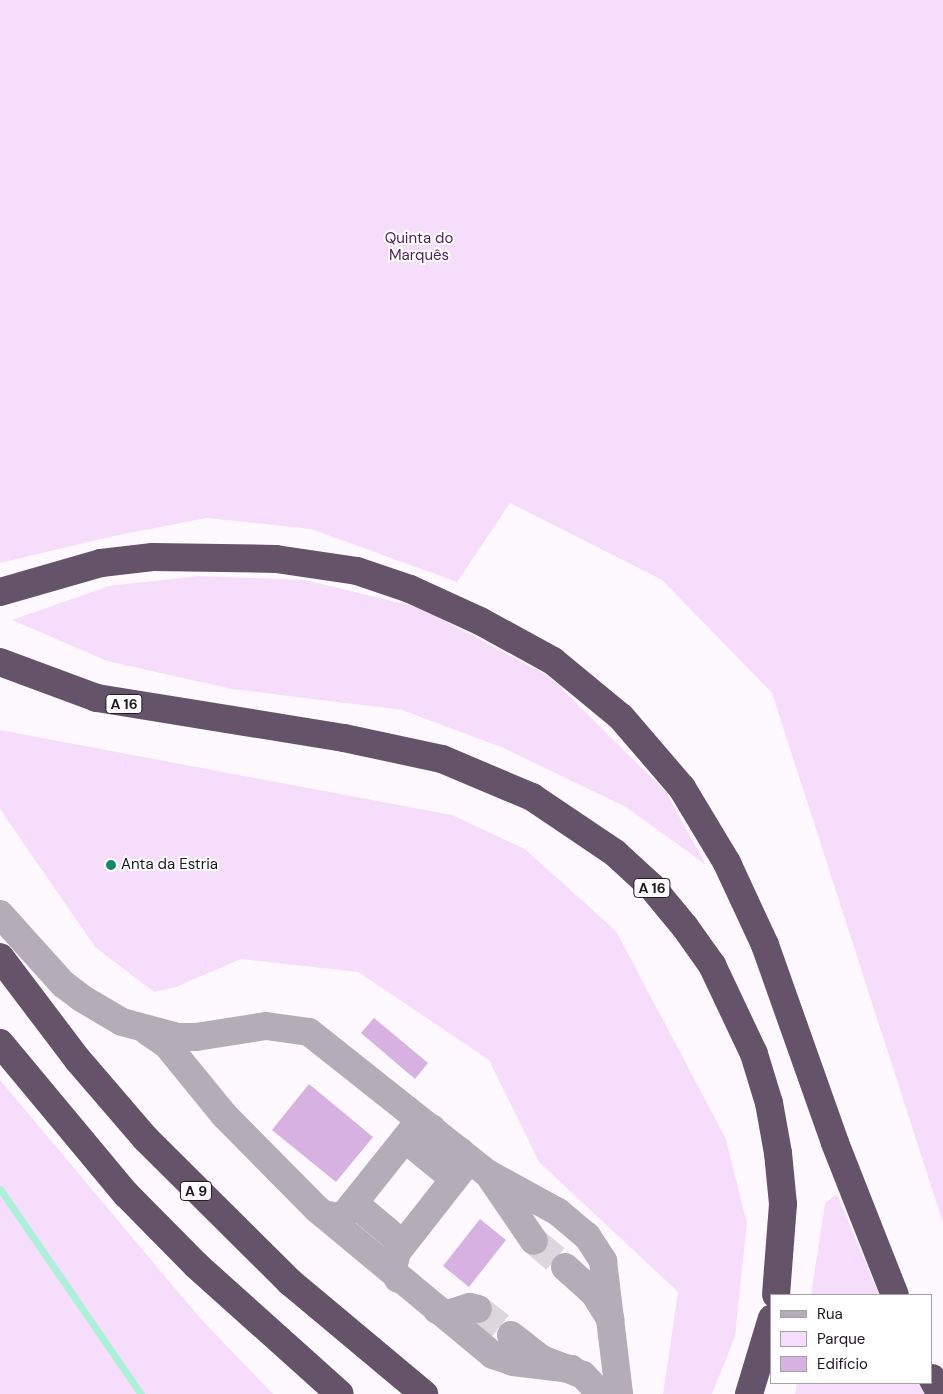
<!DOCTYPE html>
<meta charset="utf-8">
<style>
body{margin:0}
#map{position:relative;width:943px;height:1394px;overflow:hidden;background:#fdf9fe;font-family:"DM Sans",sans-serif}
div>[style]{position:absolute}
.green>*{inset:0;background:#f6ddfc}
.stream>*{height:7px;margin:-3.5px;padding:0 3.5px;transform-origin:3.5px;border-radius:3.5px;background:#abf1d8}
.building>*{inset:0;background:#d7b1e1}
.minor-tunnel>*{height:28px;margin-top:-14px;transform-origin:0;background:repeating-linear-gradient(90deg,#dbd7dd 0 28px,transparent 0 42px)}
.minor>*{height:28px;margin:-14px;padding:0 14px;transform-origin:14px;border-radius:14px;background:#b4acb6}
.highway>*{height:28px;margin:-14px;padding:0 14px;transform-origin:14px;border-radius:14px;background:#655469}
.dots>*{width:14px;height:14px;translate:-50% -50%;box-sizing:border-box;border:2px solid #fff;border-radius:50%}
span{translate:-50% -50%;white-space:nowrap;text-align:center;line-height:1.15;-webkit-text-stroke:4px #fff;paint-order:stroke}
.shield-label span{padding:1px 4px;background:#fff;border:1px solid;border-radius:4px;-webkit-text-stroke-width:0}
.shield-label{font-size:14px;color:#1d161f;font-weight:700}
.park-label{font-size:15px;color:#50225c}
.poi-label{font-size:15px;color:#1d161f}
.left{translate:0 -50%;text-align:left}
.legend{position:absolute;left:770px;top:1294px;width:162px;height:90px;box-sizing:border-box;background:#fff;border:1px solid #a5a2a5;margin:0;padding:6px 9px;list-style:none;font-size:15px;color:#1d161f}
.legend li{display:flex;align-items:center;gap:10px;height:25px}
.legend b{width:25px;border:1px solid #a5a2a5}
</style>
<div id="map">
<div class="green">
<i style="clip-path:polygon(0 0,943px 0,943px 1223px,772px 693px,662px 580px,510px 503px,457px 582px,311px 529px,207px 518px,114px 536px,0 563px)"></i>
<i style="clip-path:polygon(198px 576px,305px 580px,421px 608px,550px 677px,666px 792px,706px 865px,626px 807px,501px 747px,402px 710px,232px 689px,107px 661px,12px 620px,109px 586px)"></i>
<i style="clip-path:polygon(0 730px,452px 815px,525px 849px,616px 931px,726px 1139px,747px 1223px,735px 1337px,712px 1394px,663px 1394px,678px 1292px,539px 1162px,489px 1060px,358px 972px,241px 959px,176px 987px,154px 992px,95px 947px,0 809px)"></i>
<i style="clip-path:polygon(0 1080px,200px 1318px,273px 1394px,0 1394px)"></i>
<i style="clip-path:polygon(837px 1194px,879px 1295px,811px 1295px,825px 1203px)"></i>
<i style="clip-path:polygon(797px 1383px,920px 1383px,926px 1394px,795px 1394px)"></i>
</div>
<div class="stream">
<i style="left:0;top:1189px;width:249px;rotate:55.5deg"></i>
</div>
<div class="building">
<i style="clip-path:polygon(374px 1018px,428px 1063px,415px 1079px,361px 1033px)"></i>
<i style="clip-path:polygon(309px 1084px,373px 1137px,336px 1182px,272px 1130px)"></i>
<i style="clip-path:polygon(480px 1219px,506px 1240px,469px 1287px,443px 1266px)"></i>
</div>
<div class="minor-tunnel">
<i style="left:534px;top:1241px;width:40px;rotate:40deg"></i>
<i style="left:478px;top:1309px;width:42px;rotate:38.2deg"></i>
</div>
<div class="minor">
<i style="left:0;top:914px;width:94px;rotate:48deg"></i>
<i style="left:63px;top:984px;width:25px;rotate:37deg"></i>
<i style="left:83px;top:999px;width:45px;rotate:30.5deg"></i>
<i style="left:122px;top:1022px;width:58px;rotate:15deg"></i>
<i style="left:178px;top:1037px;width:18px"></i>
<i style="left:196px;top:1037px;width:71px;rotate:-8.9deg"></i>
<i style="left:266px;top:1026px;width:43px;rotate:7.9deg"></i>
<i style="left:309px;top:1032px;width:227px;rotate:38.4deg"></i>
<i style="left:487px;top:1173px;width:81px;rotate:28.8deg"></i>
<i style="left:558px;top:1212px;width:38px;rotate:40deg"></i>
<i style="left:587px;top:1236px;width:30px;rotate:57deg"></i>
<i style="left:603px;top:1261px;width:134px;rotate:83.1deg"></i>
<i style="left:148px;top:1032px;width:23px;rotate:34deg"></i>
<i style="left:167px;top:1045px;width:90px;rotate:50.8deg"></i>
<i style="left:224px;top:1115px;width:132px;rotate:45.3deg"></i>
<i style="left:317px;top:1209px;width:229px;rotate:39.7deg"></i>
<i style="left:493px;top:1355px;width:21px;rotate:19deg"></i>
<i style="left:513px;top:1362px;width:59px;rotate:6.8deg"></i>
<i style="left:405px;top:1139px;width:63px;rotate:39.2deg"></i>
<i style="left:491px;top:1178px;width:76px;rotate:55.7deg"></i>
<i style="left:354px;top:1203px;width:64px;rotate:39.9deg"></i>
<i style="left:323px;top:1214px;width:16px;rotate:11deg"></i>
<i style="left:339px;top:1217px;width:7px;rotate:-27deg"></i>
<i style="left:345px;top:1214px;width:107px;rotate:-51.4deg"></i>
<i style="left:412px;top:1130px;width:12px;rotate:-20deg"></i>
<i style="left:423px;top:1126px;width:9px;rotate:13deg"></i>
<i style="left:565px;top:1267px;width:39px;rotate:42deg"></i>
<i style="left:594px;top:1293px;width:31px;rotate:58deg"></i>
<i style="left:398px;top:1279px;width:11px;rotate:-117deg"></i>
<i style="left:393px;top:1269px;width:17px;rotate:-77deg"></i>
<i style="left:397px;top:1252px;width:105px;rotate:-51.9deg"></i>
<i style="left:462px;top:1169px;width:18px;rotate:-96deg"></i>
<i style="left:437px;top:1310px;width:12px;rotate:20deg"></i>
<i style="left:448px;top:1314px;width:23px;rotate:-18deg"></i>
<i style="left:470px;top:1307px;width:8px;rotate:14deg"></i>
<i style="left:511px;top:1335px;width:39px;rotate:38deg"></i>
<i style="left:542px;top:1359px;width:44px;rotate:21.3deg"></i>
<i style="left:583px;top:1375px;width:26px;rotate:47deg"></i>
</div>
<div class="highway">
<i style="left:0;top:592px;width:105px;rotate:-16deg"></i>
<i style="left:101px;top:563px;width:52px;rotate:-6.6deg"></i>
<i style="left:153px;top:557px;width:123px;rotate:0.9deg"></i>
<i style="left:276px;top:559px;width:82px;rotate:8.4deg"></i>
<i style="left:357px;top:571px;width:56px;rotate:18.8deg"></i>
<i style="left:410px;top:589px;width:77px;rotate:24.6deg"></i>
<i style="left:480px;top:621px;width:83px;rotate:28.7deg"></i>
<i style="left:553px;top:661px;width:88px;rotate:39.5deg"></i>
<i style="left:621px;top:717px;width:94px;rotate:49.3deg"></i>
<i style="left:682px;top:788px;width:87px;rotate:59deg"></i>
<i style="left:727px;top:863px;width:90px;rotate:65.1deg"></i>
<i style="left:765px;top:945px;width:210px;rotate:70.5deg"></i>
<i style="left:835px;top:1143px;width:163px;rotate:68.5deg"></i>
<i style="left:0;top:662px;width:103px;rotate:20.4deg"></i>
<i style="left:97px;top:698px;width:250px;rotate:9.2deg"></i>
<i style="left:344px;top:738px;width:100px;rotate:12.1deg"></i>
<i style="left:442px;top:759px;width:98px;rotate:22.9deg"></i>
<i style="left:532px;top:797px;width:100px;rotate:34deg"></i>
<i style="left:615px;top:853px;width:50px;rotate:42.6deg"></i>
<i style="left:652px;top:887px;width:52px;rotate:50.5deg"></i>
<i style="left:685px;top:927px;width:47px;rotate:54.6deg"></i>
<i style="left:712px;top:965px;width:98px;rotate:64.7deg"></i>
<i style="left:754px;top:1054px;width:51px;rotate:73deg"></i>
<i style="left:769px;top:1103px;width:51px;rotate:79.8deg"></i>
<i style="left:778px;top:1153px;width:51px;rotate:84.4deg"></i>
<i style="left:783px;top:1204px;width:91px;rotate:94.4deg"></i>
<i style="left:0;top:957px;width:129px;rotate:52.9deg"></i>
<i style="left:78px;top:1060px;width:103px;rotate:49.3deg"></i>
<i style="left:145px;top:1138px;width:204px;rotate:44.8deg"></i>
<i style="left:290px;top:1282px;width:175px;rotate:39.9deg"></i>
<i style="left:0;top:1043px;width:197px;rotate:50.2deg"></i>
<i style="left:126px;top:1194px;width:100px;rotate:45.4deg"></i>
<i style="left:196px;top:1265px;width:193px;rotate:41.9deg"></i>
<i style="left:932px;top:1378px;width:18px;rotate:61deg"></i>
<i style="left:749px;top:1394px;width:79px;rotate:-73.2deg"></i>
</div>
<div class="dots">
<i style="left:111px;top:865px;background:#11896b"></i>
</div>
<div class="shield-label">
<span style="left:124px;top:704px">A 16</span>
<span style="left:652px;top:888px">A 16</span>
<span style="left:196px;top:1191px">A 9</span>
</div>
<div class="park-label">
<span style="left:419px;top:247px">Quinta do<br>Marquês</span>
</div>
<div class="poi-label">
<span class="left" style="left:121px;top:865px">Anta da Estria</span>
</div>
<ul class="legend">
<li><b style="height:6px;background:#b4acb6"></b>Rua</li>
<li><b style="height:14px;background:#f6ddfc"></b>Parque</li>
<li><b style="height:14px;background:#d7b1e1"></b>Edifício</li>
</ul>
</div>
